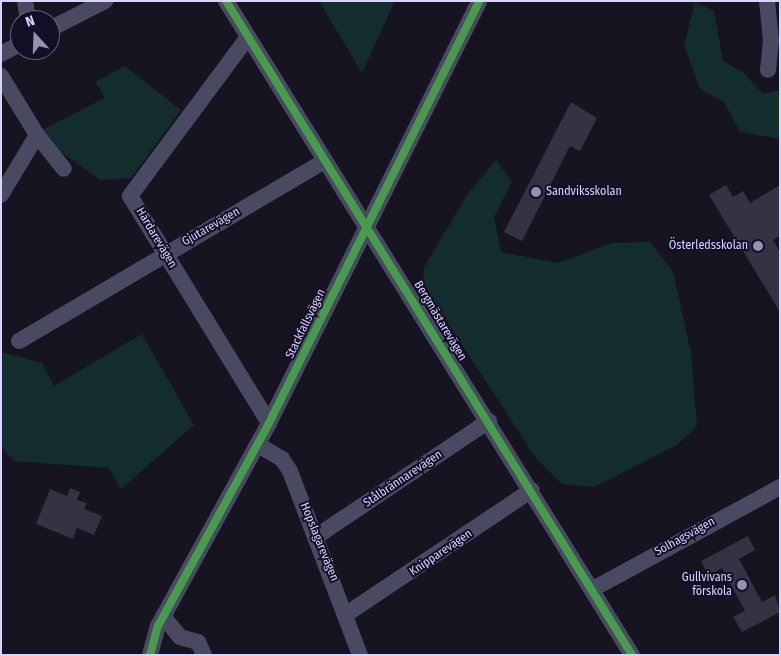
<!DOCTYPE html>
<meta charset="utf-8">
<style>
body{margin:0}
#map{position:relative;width:781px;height:656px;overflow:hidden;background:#161421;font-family:"Fira Sans Condensed",sans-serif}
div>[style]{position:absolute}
.green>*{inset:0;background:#132c2d}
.building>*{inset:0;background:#343243}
.minor>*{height:16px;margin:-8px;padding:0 8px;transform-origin:8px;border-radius:8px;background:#4a4962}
.cycleway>*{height:8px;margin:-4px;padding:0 4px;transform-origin:4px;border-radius:4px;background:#469c4c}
.dots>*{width:14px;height:14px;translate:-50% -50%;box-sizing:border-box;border:2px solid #130f26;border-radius:50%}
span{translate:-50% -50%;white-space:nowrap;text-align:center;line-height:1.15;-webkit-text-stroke:4px #130f26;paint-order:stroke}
.poi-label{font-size:12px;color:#d9d4ff}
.left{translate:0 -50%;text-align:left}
.right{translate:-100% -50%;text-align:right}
.street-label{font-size:12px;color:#d9d4ff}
.frame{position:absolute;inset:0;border:2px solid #d9d4ff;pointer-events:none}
.north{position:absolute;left:10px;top:10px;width:50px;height:50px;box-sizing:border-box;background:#130f26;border:1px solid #625e7d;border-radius:50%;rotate:340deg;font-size:14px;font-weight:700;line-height:20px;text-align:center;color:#d9d4ff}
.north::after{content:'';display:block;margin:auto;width:18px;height:22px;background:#9591b1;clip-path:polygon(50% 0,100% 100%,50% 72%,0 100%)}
</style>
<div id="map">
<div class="green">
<i style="clip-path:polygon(319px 1px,395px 1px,362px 73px)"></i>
<i style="clip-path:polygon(695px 2px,714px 11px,723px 61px,743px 72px,763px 94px,780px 90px,780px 139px,740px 132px,724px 102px,701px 90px,684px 46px)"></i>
<i style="clip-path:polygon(125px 66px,181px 110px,131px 178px,100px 180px,54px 147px,42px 130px,105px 98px,95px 82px)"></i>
<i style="clip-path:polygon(496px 160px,512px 181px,494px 217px,501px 252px,558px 263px,612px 243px,650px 242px,673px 272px,691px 353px,697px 426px,677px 445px,594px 487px,562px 484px,535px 457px,423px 285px,424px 267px,467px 195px)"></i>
<i style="clip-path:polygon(142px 334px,194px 425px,121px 489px,109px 468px,14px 461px,1px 446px,1px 352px,42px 363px,54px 386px)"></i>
</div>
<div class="building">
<i style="clip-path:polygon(571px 102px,597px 118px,580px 151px,570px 146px,522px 241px,504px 232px)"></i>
<i style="clip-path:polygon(726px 185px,733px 197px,743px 191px,750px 203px,780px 185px,780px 236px,773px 240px,780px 252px,780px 312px,709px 195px)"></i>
<i style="clip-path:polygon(70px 488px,80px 492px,77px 500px,87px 503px,84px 509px,102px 516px,94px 535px,77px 528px,73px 539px,36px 524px,50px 489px,67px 496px)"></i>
<i style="clip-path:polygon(748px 536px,755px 550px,739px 559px,762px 602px,775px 595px,780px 612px,742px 632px,733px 617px,745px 611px,722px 568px,709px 576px,701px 561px)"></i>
</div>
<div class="minor">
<i style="left:25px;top:1px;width:19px;rotate:81deg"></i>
<i style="left:226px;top:1px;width:770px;rotate:58.17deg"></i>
<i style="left:767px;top:1px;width:40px;rotate:84.3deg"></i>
<i style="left:771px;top:41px;width:29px;rotate:96deg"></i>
<i style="left:50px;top:29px;width:62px;rotate:-27deg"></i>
<i style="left:248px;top:37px;width:198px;rotate:126.6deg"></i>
<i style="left:130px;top:196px;width:266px;rotate:58.5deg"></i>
<i style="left:1px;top:54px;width:21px;rotate:-28deg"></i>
<i style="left:1px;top:76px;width:69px;rotate:58.6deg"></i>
<i style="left:37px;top:135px;width:43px;rotate:51.5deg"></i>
<i style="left:1px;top:195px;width:70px;rotate:-59deg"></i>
<i style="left:19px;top:341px;width:355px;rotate:-30.5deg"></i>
<i style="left:258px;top:445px;width:28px;rotate:30deg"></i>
<i style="left:282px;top:459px;width:14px;rotate:56deg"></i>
<i style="left:290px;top:471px;width:197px;rotate:69.2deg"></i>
<i style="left:317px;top:536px;width:207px;rotate:-33.8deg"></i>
<i style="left:593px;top:589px;width:213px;rotate:-28.6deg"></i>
<i style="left:348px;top:613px;width:221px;rotate:-33.8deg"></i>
<i style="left:163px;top:616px;width:27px;rotate:51deg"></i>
<i style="left:180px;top:637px;width:19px;rotate:16deg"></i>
<i style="left:198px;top:642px;width:14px;rotate:65deg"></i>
<i style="left:150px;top:655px;width:30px;rotate:-75deg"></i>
<i style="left:158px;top:626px;width:231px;rotate:-61.3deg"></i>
<i style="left:269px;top:423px;width:471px;rotate:-63.5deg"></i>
</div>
<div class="cycleway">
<i style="left:226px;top:1px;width:770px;rotate:58.17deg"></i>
<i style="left:150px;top:655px;width:30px;rotate:-75deg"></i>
<i style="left:158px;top:626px;width:231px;rotate:-61.3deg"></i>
<i style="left:269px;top:423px;width:471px;rotate:-63.5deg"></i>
</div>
<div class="dots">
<i style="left:536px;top:192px;background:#9591b1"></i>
<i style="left:758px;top:246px;background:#9591b1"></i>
<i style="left:742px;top:585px;background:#9591b1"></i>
</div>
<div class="poi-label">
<span class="left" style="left:546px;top:192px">Sandviksskolan</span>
<span class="right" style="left:748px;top:246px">Österledsskolan</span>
<span class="right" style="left:732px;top:585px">Gullvivans<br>förskola</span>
</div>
<div class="street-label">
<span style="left:211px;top:227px;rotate:-30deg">Gjutarevägen</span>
<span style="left:156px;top:238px;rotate:59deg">Härdarevägen</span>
<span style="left:440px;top:321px;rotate:59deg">Bergmästarevägen</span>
<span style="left:306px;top:324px;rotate:-64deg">Stackfallsvägen</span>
<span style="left:403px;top:479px;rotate:-34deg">Stålbrännarevägen</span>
<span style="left:685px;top:537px;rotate:-29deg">Solhagsvägen</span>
<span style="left:319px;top:542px;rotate:68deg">Hopslagarevägen</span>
<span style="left:441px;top:553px;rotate:-34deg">Knipparevägen</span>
</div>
<div class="frame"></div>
<div class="north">N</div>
</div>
